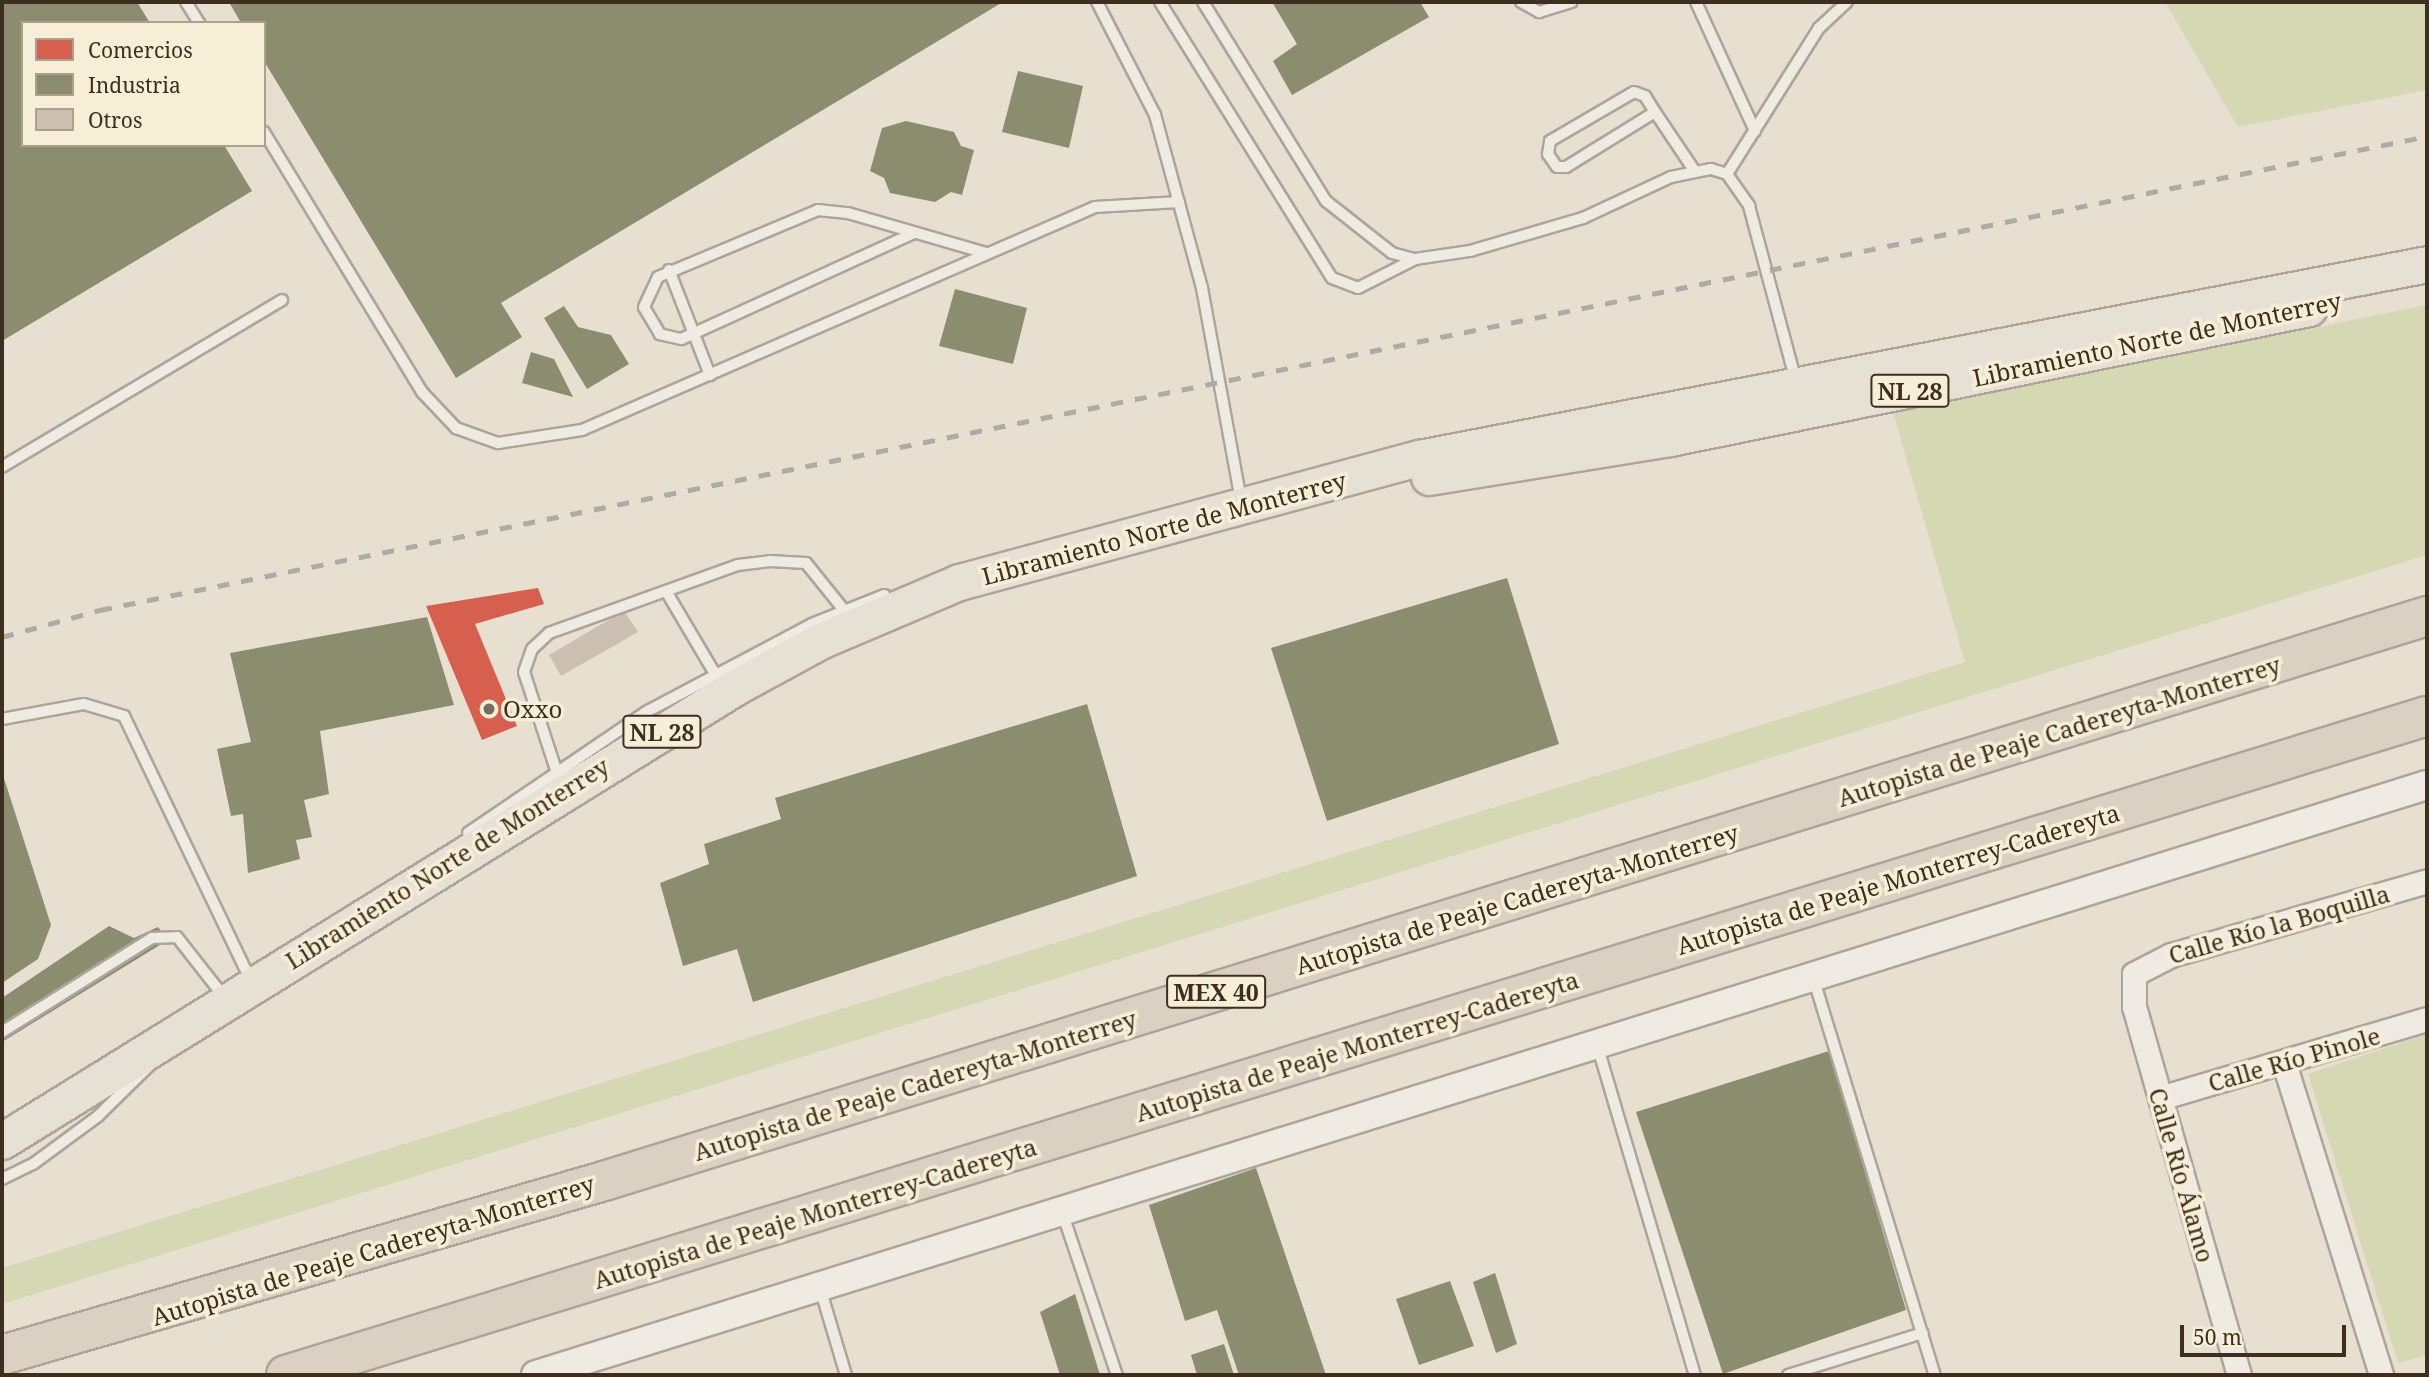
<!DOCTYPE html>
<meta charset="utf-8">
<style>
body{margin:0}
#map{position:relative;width:2429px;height:1377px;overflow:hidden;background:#e7e0d1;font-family:"Noto Serif",serif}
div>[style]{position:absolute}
.green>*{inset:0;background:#d6d7b3}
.shops>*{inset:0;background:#d6604d}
.industry>*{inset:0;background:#8c8c6e}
.building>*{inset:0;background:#cbbfb2}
.roads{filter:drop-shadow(2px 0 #ada599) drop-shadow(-2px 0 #ada599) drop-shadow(0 2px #ada599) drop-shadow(0 -2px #ada599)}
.service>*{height:10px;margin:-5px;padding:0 5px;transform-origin:5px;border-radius:5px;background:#efebe3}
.minor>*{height:23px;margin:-11.5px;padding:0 11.5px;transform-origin:11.5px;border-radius:11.5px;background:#efebe3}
.tertiary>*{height:28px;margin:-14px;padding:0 14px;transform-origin:14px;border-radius:14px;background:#efebe3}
.primary>*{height:35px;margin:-17.5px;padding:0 17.5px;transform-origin:17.5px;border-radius:17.5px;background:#e6e1d4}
.motorway>*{height:38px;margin:-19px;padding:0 19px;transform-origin:19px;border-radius:19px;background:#dad1c2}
.rail>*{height:5px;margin-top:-2.5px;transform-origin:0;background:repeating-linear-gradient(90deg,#afaaa2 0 12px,transparent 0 24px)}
.dots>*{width:19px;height:19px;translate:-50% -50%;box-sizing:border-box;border:4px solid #f7eed8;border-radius:50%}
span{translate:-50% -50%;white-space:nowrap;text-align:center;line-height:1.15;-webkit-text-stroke:7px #f7eed8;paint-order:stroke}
.shield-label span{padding:2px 5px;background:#f7eed8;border:2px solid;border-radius:5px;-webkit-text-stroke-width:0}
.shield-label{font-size:23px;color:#3d2e20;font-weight:700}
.street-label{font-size:24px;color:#3d2e20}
.poi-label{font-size:24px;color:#3d2e20}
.left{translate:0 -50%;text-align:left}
.frame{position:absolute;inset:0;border:4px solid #3d2e20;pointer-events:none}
.legend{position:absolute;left:21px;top:21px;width:245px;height:126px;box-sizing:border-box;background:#f7eed8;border:2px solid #ada18e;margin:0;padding:9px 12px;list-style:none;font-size:21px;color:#3d2e20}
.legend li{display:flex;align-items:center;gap:14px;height:35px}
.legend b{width:35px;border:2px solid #ada18e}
.scale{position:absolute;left:2180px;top:1325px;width:166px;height:32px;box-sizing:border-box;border:4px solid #3d2e20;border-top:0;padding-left:9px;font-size:21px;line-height:24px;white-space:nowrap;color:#3d2e20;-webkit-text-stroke:5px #f7eed8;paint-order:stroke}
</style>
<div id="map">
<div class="green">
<i style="clip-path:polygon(2165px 2px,2427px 2px,2427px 90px,2238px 127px)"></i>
<i style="clip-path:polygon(2427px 305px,2427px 555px,2px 1304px,2px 1268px,1965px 662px,1893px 413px)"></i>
<i style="clip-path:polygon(2427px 1034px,2427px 1355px,2398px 1363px,2308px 1074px)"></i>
</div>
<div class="shops">
<i style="clip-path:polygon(538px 588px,544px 604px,475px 624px,517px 726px,482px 740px,426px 606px)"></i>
</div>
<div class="industry">
<i style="clip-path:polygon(2px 2px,137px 2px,150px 23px,23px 23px,23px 145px,224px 145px,252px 191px,2px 341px)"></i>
<i style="clip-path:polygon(229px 2px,1003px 2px,501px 303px,522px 337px,456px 378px,264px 61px,264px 23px,241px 23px)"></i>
<i style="clip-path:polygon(1272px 2px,1420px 2px,1429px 17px,1292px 95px,1273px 61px,1297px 44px)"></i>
<i style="clip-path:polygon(1018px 71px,1083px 86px,1069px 148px,1002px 132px)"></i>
<i style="clip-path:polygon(906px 121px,954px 132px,961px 146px,974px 150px,962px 195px,951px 192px,935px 202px,890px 193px,884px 178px,870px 171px,882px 128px)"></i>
<i style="clip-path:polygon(955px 289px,1027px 308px,1013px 364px,939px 346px)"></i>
<i style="clip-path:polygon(564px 306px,578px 327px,611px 335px,629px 364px,587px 389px,544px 318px)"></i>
<i style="clip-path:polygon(531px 352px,554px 359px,573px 397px,522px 383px)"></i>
<i style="clip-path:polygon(1507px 578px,1559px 744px,1327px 821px,1271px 648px)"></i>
<i style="clip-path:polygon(427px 617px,454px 705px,320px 731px,329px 794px,304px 800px,312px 837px,296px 840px,300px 859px,248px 873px,243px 814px,231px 816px,217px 749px,251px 742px,230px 653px)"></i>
<i style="clip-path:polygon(1087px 704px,1137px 876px,753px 1002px,737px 949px,683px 966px,660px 883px,709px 864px,704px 844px,781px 819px,775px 798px)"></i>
<i style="clip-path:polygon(2px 772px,51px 925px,38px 959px,2px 983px)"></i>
<i style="clip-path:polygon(109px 926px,134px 938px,158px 927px,168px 940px,2px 1042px,2px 998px)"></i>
<i style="clip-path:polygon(1829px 1051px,1906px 1310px,1723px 1374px,1636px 1112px)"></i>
<i style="clip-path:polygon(1256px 1168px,1326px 1375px,1239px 1375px,1217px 1310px,1185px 1321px,1149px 1205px)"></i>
<i style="clip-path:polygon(1495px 1273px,1517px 1344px,1496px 1353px,1473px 1282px)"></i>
<i style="clip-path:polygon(1450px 1281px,1474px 1346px,1419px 1365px,1396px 1299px)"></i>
<i style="clip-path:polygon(1075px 1294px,1100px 1375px,1060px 1375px,1040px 1312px)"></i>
<i style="clip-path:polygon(1224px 1344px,1234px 1375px,1197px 1375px,1191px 1355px)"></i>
</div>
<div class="building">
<i style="clip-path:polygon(624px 611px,638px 632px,561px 676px,549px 655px)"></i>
</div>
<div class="roads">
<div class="service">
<i style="left:186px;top:2px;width:25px;rotate:58deg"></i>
<i style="left:1097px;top:2px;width:127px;rotate:62.8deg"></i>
<i style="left:1155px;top:115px;width:179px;rotate:74.8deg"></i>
<i style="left:1202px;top:288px;width:216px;rotate:79.6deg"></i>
<i style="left:1160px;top:2px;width:325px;rotate:58.1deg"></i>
<i style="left:1332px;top:278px;width:28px;rotate:21deg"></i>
<i style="left:1358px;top:288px;width:64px;rotate:-27deg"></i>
<i style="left:1203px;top:2px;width:234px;rotate:58.3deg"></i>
<i style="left:1326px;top:201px;width:84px;rotate:38.2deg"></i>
<i style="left:1392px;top:253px;width:24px;rotate:15deg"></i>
<i style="left:1415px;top:259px;width:56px;rotate:-8.3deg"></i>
<i style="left:1470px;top:251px;width:118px;rotate:-16.3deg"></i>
<i style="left:1583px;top:218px;width:97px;rotate:-25deg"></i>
<i style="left:1671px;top:177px;width:41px;rotate:-11.3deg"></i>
<i style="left:1711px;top:169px;width:17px;rotate:17deg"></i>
<i style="left:1727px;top:174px;width:39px;rotate:55deg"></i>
<i style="left:1749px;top:206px;width:181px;rotate:75deg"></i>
<i style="left:1521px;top:2px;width:21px;rotate:29deg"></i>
<i style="left:1539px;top:12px;width:34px;rotate:-17deg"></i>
<i style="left:1696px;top:2px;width:142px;rotate:65.4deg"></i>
<i style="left:1655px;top:112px;width:105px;rotate:148.3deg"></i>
<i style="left:1566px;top:167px;width:9px;rotate:180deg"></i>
<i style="left:1557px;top:167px;width:16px;rotate:-125deg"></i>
<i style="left:1548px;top:154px;width:13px;rotate:-81deg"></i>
<i style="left:1550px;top:141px;width:97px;rotate:-30.3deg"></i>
<i style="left:1634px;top:92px;width:12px;rotate:20deg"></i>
<i style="left:1645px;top:96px;width:19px;rotate:58deg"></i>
<i style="left:1655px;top:112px;width:70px;rotate:56.1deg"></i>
<i style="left:264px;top:132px;width:304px;rotate:58.7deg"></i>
<i style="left:422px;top:392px;width:50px;rotate:46.6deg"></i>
<i style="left:456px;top:428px;width:45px;rotate:19.7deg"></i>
<i style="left:498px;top:443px;width:85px;rotate:-8.8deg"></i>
<i style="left:582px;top:430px;width:559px;rotate:-23.49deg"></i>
<i style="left:1095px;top:207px;width:84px;rotate:-3.4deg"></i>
<i style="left:1727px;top:174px;width:173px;rotate:-57.8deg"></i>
<i style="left:1819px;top:28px;width:38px;rotate:-43deg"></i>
<i style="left:914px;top:233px;width:256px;rotate:155.5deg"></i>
<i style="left:681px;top:339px;width:22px;rotate:-167deg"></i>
<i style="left:660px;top:334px;width:31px;rotate:-121deg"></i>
<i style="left:644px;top:307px;width:33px;rotate:-65deg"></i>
<i style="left:658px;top:277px;width:173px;rotate:-22.7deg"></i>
<i style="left:818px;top:210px;width:30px;rotate:6deg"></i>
<i style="left:848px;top:213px;width:144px;rotate:16.2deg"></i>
<i style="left:669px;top:270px;width:113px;rotate:68.7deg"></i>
<i style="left:2px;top:467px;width:326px;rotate:-30.8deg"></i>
<i style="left:666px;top:591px;width:102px;rotate:59.4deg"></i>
<i style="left:2px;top:719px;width:83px;rotate:-10.4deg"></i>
<i style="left:84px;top:704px;width:42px;rotate:16.7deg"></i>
<i style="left:124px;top:716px;width:294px;rotate:64.4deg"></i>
<i style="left:558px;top:776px;width:109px;rotate:-108.1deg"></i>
<i style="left:524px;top:672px;width:24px;rotate:-71deg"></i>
<i style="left:532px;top:649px;width:23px;rotate:-43deg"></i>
<i style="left:549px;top:633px;width:201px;rotate:-19.8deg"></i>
<i style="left:738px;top:565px;width:32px;rotate:-7deg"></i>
<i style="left:770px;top:561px;width:36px;rotate:3deg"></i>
<i style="left:806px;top:563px;width:67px;rotate:51.1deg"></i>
<i style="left:468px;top:833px;width:215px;rotate:-34.2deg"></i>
<i style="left:646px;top:712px;width:188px;rotate:-27.9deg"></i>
<i style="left:812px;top:624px;width:78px;rotate:-21.9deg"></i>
<i style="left:1813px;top:977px;width:416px;rotate:73deg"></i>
<i style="left:2px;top:1032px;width:177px;rotate:-32.1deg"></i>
<i style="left:152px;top:938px;width:25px;rotate:-2deg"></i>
<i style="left:177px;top:937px;width:78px;rotate:51.8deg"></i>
<i style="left:1598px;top:1048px;width:341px;rotate:73.5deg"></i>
<i style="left:2px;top:1179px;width:34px;rotate:-26deg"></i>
<i style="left:33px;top:1164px;width:81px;rotate:-36.4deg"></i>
<i style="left:98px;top:1116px;width:74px;rotate:-44.5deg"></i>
<i style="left:1062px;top:1212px;width:172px;rotate:71.4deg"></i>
<i style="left:820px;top:1288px;width:91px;rotate:73.4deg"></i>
<i style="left:1788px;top:1375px;width:141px;rotate:-17.3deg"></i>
</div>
<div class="minor">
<i style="left:2284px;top:1063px;width:327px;rotate:72.7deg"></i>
<i style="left:2160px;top:1098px;width:278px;rotate:-16.5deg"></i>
<i style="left:2239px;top:1375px;width:383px;rotate:-105.9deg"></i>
<i style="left:2134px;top:1007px;width:33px;rotate:-90deg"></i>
<i style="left:2134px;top:974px;width:42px;rotate:-27.2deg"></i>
<i style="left:2171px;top:955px;width:266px;rotate:-16.1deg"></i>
</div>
<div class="tertiary">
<i style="left:536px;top:1375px;width:1981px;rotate:-17.33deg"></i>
</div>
<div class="primary">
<i style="left:1429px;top:477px;width:244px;rotate:-9.2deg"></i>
<i style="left:1670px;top:438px;width:652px;rotate:-11.5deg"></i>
<i style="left:2px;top:1141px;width:867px;rotate:-31.75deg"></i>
<i style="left:739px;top:685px;width:92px;rotate:-28.5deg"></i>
<i style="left:820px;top:641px;width:151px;rotate:-23deg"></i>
<i style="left:959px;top:582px;width:476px;rotate:-15.1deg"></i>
<i style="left:1419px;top:458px;width:1026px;rotate:-10.89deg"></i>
</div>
<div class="motorway">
<i style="left:2px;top:1355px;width:627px;rotate:-16.12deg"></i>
<i style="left:604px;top:1181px;width:1909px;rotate:-17.22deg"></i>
<i style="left:286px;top:1375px;width:2240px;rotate:-17.11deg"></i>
</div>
</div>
<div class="rail">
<i style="left:2px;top:637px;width:102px;rotate:-15.4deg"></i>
<i style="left:100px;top:610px;width:2375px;rotate:-11.51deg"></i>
</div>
<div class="dots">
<i style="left:489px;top:709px;background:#786c5e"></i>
</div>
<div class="shield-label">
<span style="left:1910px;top:391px">NL 28</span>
<span style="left:662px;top:732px">NL 28</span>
<span style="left:1216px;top:992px">MEX 40</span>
</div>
<div class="street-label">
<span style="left:2157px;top:339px;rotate:-12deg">Libramiento Norte de Monterrey</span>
<span style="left:1164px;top:528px;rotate:-15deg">Libramiento Norte de Monterrey</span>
<span style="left:2059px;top:731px;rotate:-17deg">Autopista de Peaje Cadereyta-Monterrey</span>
<span style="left:447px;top:863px;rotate:-32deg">Libramiento Norte de Monterrey</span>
<span style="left:1898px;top:879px;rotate:-17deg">Autopista de Peaje Monterrey-Cadereyta</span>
<span style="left:1517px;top:899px;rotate:-17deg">Autopista de Peaje Cadereyta-Monterrey</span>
<span style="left:2279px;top:924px;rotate:-16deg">Calle Río la Boquilla</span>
<span style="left:1357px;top:1046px;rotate:-17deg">Autopista de Peaje Monterrey-Cadereyta</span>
<span style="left:2294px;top:1059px;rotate:-16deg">Calle Río Pinole</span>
<span style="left:915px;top:1085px;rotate:-17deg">Autopista de Peaje Cadereyta-Monterrey</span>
<span style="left:2182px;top:1175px;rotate:74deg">Calle Río Álamo</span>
<span style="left:815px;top:1213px;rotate:-17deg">Autopista de Peaje Monterrey-Cadereyta</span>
<span style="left:373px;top:1250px;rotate:-17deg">Autopista de Peaje Cadereyta-Monterrey</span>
</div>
<div class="poi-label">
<span class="left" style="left:503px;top:709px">Oxxo</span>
</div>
<div class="frame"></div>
<ul class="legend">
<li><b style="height:19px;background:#d6604d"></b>Comercios</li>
<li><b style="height:19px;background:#8c8c6e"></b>Industria</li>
<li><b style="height:19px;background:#cbbfb2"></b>Otros</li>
</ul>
<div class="scale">50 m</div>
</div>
